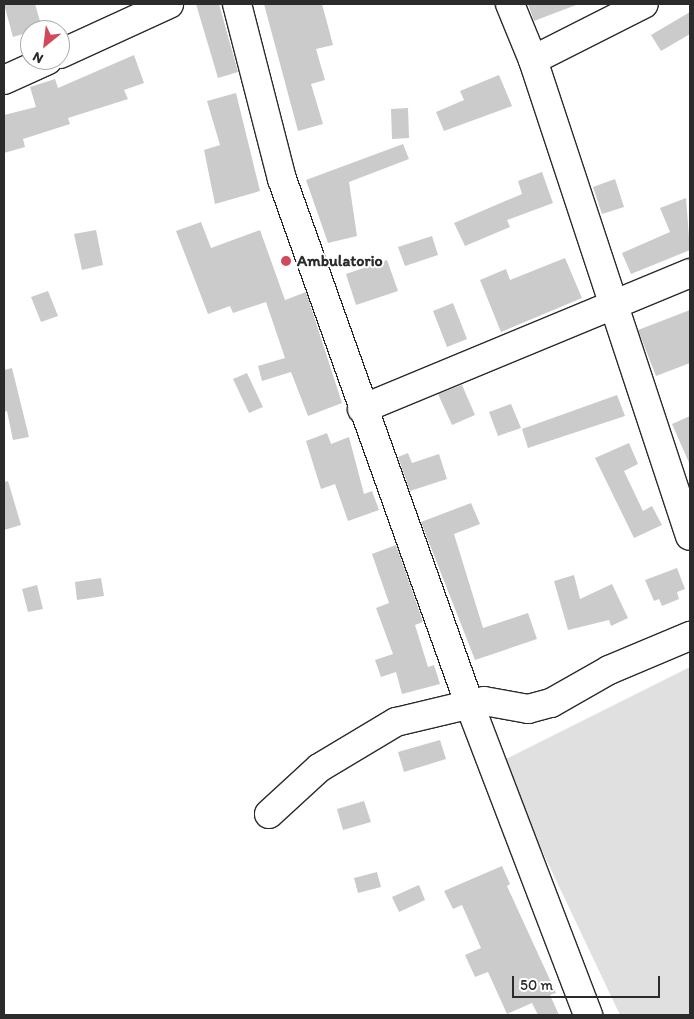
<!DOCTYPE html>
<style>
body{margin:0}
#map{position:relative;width:694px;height:1019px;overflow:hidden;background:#fff;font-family:Itim,sans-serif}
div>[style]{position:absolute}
.green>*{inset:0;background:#e0e0e0}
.building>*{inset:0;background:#cbcbcb}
.roads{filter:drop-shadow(1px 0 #2b2b2b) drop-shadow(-1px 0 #2b2b2b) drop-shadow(0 1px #2b2b2b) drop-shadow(0 -1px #2b2b2b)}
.minor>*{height:28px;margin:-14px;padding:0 14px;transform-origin:14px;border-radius:14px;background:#fff}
.dots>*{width:14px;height:14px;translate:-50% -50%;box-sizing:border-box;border:2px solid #fff;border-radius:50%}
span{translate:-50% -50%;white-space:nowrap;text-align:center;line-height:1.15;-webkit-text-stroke:4px #fff;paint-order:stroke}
.poi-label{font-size:16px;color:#2b2b2b;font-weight:700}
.left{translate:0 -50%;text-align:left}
.frame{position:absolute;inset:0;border:5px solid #2b2b2b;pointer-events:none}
.north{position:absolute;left:20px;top:20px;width:50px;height:50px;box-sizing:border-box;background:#fff;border:1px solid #aaa;border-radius:50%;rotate:209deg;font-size:14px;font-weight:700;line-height:20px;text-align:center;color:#2b2b2b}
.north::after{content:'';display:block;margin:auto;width:18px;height:22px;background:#d1495b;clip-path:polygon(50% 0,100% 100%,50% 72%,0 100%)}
.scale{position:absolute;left:512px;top:976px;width:148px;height:22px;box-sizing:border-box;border:2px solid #2b2b2b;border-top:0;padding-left:6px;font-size:15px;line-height:18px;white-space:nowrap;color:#2b2b2b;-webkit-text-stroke:4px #fff;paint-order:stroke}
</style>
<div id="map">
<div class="green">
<i style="clip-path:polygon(690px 667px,690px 1015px,620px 1015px,500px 762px)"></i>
</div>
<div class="building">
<i style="clip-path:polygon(4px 4px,35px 4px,42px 28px,13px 37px)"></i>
<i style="clip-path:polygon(196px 4px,219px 4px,238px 72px,218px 78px)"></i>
<i style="clip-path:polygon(264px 4px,322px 4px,333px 45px,316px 49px,325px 80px,311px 84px,323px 124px,298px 131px)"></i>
<i style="clip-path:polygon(528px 4px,576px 4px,576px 5px,534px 21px)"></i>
<i style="clip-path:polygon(690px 12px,690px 34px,661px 51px,651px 35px)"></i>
<i style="clip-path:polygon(134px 55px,144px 83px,124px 90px,128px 99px,68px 118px,70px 124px,23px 139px,25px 147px,4px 153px,4px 115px,36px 107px,30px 87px,55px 79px,58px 88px)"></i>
<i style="clip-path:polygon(499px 75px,512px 106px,444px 131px,436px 112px,464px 100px,460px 91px)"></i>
<i style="clip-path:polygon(236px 93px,260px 191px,215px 204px,204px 150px,220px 145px,207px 101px)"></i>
<i style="clip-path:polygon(408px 108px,409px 138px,392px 139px,391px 109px)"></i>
<i style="clip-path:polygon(403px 144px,409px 159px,349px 182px,357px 236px,328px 243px,306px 180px)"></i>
<i style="clip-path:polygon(542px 172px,553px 203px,507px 220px,510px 227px,465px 246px,454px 223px,522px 194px,518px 181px)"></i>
<i style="clip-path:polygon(615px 179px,624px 207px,602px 214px,593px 187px)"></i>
<i style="clip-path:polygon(686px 198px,690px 250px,631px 274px,622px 253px,670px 232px,660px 208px)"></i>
<i style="clip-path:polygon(201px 222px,211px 248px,260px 230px,285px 300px,306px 292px,342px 403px,308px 416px,291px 372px,262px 381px,258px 366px,285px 358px,266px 302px,233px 313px,230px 306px,208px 314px,176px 231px)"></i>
<i style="clip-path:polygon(96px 230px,103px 265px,82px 270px,74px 234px)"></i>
<i style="clip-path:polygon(432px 236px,438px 255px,405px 266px,398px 247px)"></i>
<i style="clip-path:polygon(565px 258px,582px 298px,501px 332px,480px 280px,506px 269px,510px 280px)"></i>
<i style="clip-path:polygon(387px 260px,398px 291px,356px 305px,346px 274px)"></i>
<i style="clip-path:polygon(48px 291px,58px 316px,41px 322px,31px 297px)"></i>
<i style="clip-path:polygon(453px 303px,467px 339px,447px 347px,433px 311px)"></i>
<i style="clip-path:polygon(690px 310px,690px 363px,656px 376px,638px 330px)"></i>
<i style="clip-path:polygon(12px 368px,29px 437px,13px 440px,7px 411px,4px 412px,4px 370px)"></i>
<i style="clip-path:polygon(247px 373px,263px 407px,249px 413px,233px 379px)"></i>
<i style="clip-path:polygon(462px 385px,475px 415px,452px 425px,438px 394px)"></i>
<i style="clip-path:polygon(617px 395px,625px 416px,528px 448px,522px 429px)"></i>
<i style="clip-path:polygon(511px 404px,521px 428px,498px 436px,489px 412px)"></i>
<i style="clip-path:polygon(690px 416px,690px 465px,672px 424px)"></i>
<i style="clip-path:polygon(327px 433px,331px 444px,349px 437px,364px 494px,372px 491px,379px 510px,348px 521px,335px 484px,321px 489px,306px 441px)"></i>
<i style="clip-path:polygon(629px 443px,638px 464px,624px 471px,643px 511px,652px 506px,662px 525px,634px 538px,595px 458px)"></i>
<i style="clip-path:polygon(408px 453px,412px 463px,439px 454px,447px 479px,410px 491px,398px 457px)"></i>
<i style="clip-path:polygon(8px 481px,21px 525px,4px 530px,4px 482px)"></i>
<i style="clip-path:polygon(471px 503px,480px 524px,454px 534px,483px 628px,528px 613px,537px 639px,475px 660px,421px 522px)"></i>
<i style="clip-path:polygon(396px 545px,423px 622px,415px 625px,428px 667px,434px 665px,440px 684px,402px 694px,396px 672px,381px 677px,375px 660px,393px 654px,376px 608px,389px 603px,372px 554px)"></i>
<i style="clip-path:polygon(677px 568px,685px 589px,677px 592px,679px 599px,662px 606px,659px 599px,654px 601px,645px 580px)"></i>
<i style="clip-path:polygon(574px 575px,580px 599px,612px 584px,628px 618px,611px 626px,609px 620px,568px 630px,554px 581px)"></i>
<i style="clip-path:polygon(101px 578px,104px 596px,77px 600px,75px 582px)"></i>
<i style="clip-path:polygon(37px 585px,43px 609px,28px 612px,22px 589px)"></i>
<i style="clip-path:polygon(440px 740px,446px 759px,404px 772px,398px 752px)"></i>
<i style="clip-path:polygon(364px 801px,371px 822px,343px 830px,337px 809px)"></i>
<i style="clip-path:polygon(502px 866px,510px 884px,507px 886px,556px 993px,550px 995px,559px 1015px,538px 1015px,532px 1003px,507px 1014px,488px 972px,475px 977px,465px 955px,481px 948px,462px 905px,453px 909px,444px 891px)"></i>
<i style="clip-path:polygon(377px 872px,381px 887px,358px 893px,354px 878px)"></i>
<i style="clip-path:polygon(419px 885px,425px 900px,399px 912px,392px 897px)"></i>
</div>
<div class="roads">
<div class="minor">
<i style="left:237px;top:4px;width:181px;rotate:75.6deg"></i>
<i style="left:282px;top:179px;width:556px;rotate:70.36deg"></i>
<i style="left:469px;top:703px;width:334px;rotate:69.1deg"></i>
<i style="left:510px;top:4px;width:61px;rotate:67.7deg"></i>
<i style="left:533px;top:60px;width:501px;rotate:71.75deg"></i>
<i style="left:60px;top:54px;width:120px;rotate:-24.6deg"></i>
<i style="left:533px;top:60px;width:124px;rotate:-26.8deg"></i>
<i style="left:4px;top:80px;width:48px;rotate:-24.4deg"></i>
<i style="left:362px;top:409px;width:355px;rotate:-22.5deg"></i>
<i style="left:269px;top:814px;width:68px;rotate:-42.6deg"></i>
<i style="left:319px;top:768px;width:90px;rotate:-30.9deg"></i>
<i style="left:396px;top:722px;width:90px;rotate:-13.4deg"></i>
<i style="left:484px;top:701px;width:45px;rotate:10.3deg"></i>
<i style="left:528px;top:709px;width:24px;rotate:-15deg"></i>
<i style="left:551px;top:703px;width:67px;rotate:-29.6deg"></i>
<i style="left:609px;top:670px;width:88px;rotate:-22.8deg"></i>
</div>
</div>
<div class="dots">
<i style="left:286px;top:261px;background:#d1495b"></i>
</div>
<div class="poi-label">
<span class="left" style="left:297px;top:261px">Ambulatorio</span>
</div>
<div class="frame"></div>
<div class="north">N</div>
<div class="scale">50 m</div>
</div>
